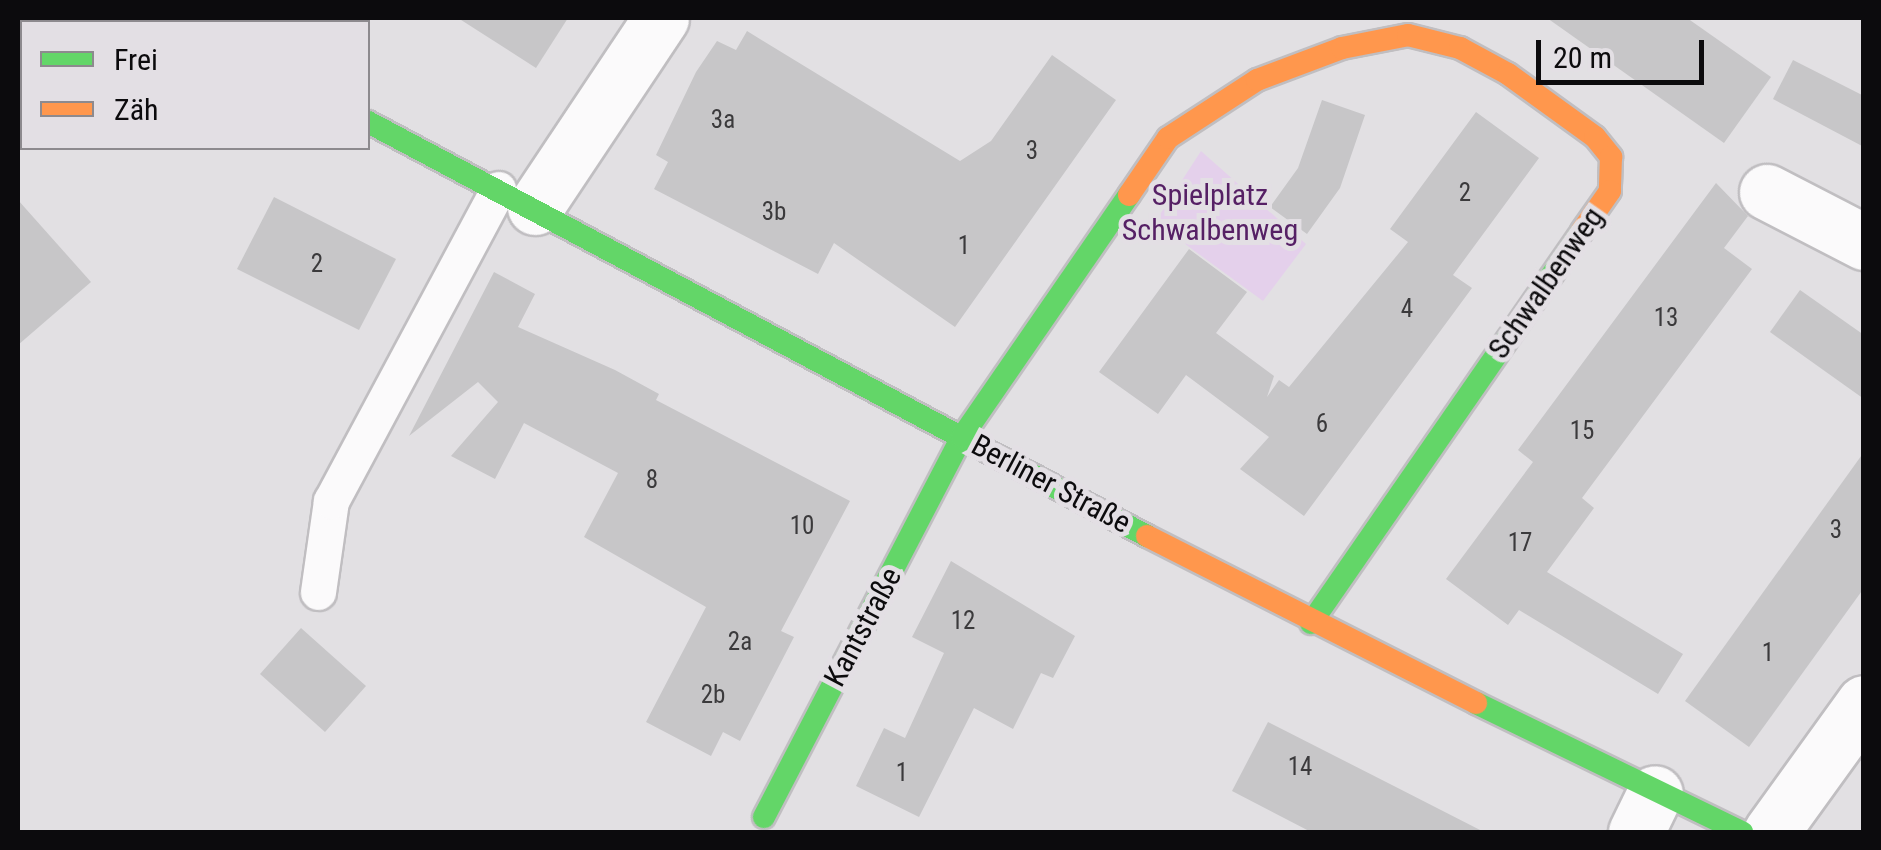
<!DOCTYPE html>
<meta charset="utf-8">
<style>
body{margin:0}
#map{position:relative;width:1881px;height:850px;overflow:hidden;background:#e2e0e3;font-family:"Roboto Condensed",sans-serif}
div>[style]{position:absolute}
.green>*{inset:0;background:#e4d0eb}
.building>*{inset:0;background:#c7c6c8}
.roads{filter:drop-shadow(2px 0 #c0bec1) drop-shadow(-2px 0 #c0bec1) drop-shadow(0 2px #c0bec1) drop-shadow(0 -2px #c0bec1)}
.lane>*{height:35px;margin:-17.5px;padding:0 17.5px;transform-origin:17.5px;border-radius:17.5px;background:#fbfafb}
.street>*{height:55px;margin:-27.5px;padding:0 27.5px;transform-origin:27.5px;border-radius:27.5px;background:#fbfafb}
.fast>*{height:22px;margin:-11px;padding:0 11px;transform-origin:11px;border-radius:11px;background:#63d668}
.slow>*{height:22px;margin:-11px;padding:0 11px;transform-origin:11px;border-radius:11px;background:#ff974d}
span{translate:-50% -50%;white-space:nowrap;text-align:center;line-height:1.15;-webkit-text-stroke:10px #e3dfe4;paint-order:stroke}
.number-label{font-size:25px;color:#3b3a3c}
.number-label span{-webkit-text-stroke-width:0}
.park-label{font-size:30px;color:#562065}
.street-label{font-size:30px;color:#0c0b0d}
.frame{position:absolute;inset:0;border:20px solid #0c0b0d;pointer-events:none}
.legend{position:absolute;left:20px;top:20px;width:350px;height:130px;box-sizing:border-box;background:#e3dfe4;border:2px solid #8d8a8e;margin:0;padding:12px 18px;list-style:none;font-size:30px;color:#0c0b0d}
.legend li{display:flex;align-items:center;gap:20px;height:50px}
.legend b{width:50px;border:2px solid #8d8a8e}
.scale{position:absolute;left:1536px;top:40px;width:168px;height:45px;box-sizing:border-box;border:5px solid #0c0b0d;border-top:0;padding-left:12px;font-size:30px;line-height:35px;white-space:nowrap;color:#0c0b0d;-webkit-text-stroke:8px #e3dfe4;paint-order:stroke}
</style>
<div id="map">
<div class="green">
<i style="clip-path:polygon(1201px 151px,1306px 244px,1263px 301px,1155px 222px)"></i>
</div>
<div class="building">
<i style="clip-path:polygon(458px 18px,568px 18px,536px 68px)"></i>
<i style="clip-path:polygon(1547px 18px,1687px 18px,1771px 77px,1724px 143px)"></i>
<i style="clip-path:polygon(747px 31px,960px 161px,991px 141px,1052px 55px,1116px 100px,955px 327px,834px 243px,818px 274px,654px 189px,668px 162px,656px 155px,696px 72px,717px 41px,736px 50px)"></i>
<i style="clip-path:polygon(1793px 60px,1864px 96px,1864px 147px,1773px 99px)"></i>
<i style="clip-path:polygon(1322px 100px,1365px 115px,1340px 188px,1307px 234px,1270px 207px,1298px 168px)"></i>
<i style="clip-path:polygon(1476px 112px,1539px 158px,1453px 275px,1472px 288px,1304px 516px,1240px 469px,1269px 437px,1186px 375px,1158px 414px,1099px 372px,1189px 249px,1247px 292px,1216px 333px,1274px 376px,1267px 397px,1279px 380px,1289px 387px,1408px 242px,1390px 229px)"></i>
<i style="clip-path:polygon(1716px 183px,1748px 216px,1724px 248px,1752px 269px,1582px 498px,1594px 508px,1547px 572px,1683px 654px,1658px 694px,1519px 610px,1508px 625px,1446px 579px,1533px 462px,1518px 450px)"></i>
<i style="clip-path:polygon(274px 197px,396px 259px,359px 330px,237px 269px)"></i>
<i style="clip-path:polygon(18px 200px,91px 282px,18px 345px)"></i>
<i style="clip-path:polygon(494px 272px,535px 294px,518px 327px,615px 370px,659px 394px,656px 400px,850px 501px,781px 631px,794px 637px,740px 741px,723px 732px,711px 756px,646px 722px,706px 607px,584px 537px,618px 473px,524px 423px,495px 479px,451px 456px,498px 402px,478px 382px,409px 436px)"></i>
<i style="clip-path:polygon(1800px 290px,1864px 335px,1864px 399px,1770px 332px)"></i>
<i style="clip-path:polygon(1864px 452px,1864px 588px,1749px 747px,1685px 701px)"></i>
<i style="clip-path:polygon(951px 561px,1075px 636px,1053px 678px,1041px 673px,1013px 729px,974px 708px,919px 817px,856px 786px,884px 728px,905px 738px,944px 653px,912px 637px)"></i>
<i style="clip-path:polygon(301px 628px,366px 686px,325px 732px,260px 674px)"></i>
<i style="clip-path:polygon(1268px 722px,1390px 784px,1484px 832px,1311px 832px,1232px 791px)"></i>
</div>
<div class="roads">
<div class="lane">
<i style="left:318px;top:592px;width:92px;rotate:-81.9deg"></i>
<i style="left:331px;top:501px;width:354px;rotate:-61.8deg"></i>
</div>
<div class="street">
<i style="left:1767px;top:192px;width:109px;rotate:27.3deg"></i>
<i style="left:535px;top:207px;width:227px;rotate:-56.3deg"></i>
<i style="left:1636px;top:832px;width:43px;rotate:-64deg"></i>
<i style="left:1771px;top:832px;width:159px;rotate:-54.2deg"></i>
</div>
<div class="fast">
<i style="left:151px;top:18px;width:11px;rotate:22deg"></i>
<i style="left:368px;top:122px;width:882px;rotate:27.99deg"></i>
<i style="left:1311px;top:623px;width:477px;rotate:-55.3deg"></i>
<i style="left:1476px;top:703px;width:296px;rotate:25.9deg"></i>
<i style="left:764px;top:817px;width:428px;rotate:-62.5deg"></i>
<i style="left:962px;top:437px;width:294px;rotate:-55.4deg"></i>
</div>
<div class="slow">
<i style="left:1129px;top:195px;width:69px;rotate:-55.6deg"></i>
<i style="left:1168px;top:138px;width:106px;rotate:-33.1deg"></i>
<i style="left:1257px;top:80px;width:91px;rotate:-20.6deg"></i>
<i style="left:1342px;top:48px;width:67px;rotate:-11.1deg"></i>
<i style="left:1408px;top:35px;width:54px;rotate:14deg"></i>
<i style="left:1460px;top:48px;width:55px;rotate:28.4deg"></i>
<i style="left:1508px;top:74px;width:107px;rotate:35.9deg"></i>
<i style="left:1595px;top:137px;width:26px;rotate:51deg"></i>
<i style="left:1611px;top:157px;width:34px;rotate:92deg"></i>
<i style="left:1610px;top:191px;width:49px;rotate:125deg"></i>
<i style="left:1147px;top:536px;width:369px;rotate:26.9deg"></i>
</div>
</div>
<div class="number-label">
<span style="left:723px;top:120px">3a</span>
<span style="left:1032px;top:151px">3</span>
<span style="left:1465px;top:193px">2</span>
<span style="left:774px;top:212px">3b</span>
<span style="left:964px;top:246px">1</span>
<span style="left:317px;top:264px">2</span>
<span style="left:1407px;top:309px">4</span>
<span style="left:1666px;top:318px">13</span>
<span style="left:1322px;top:424px">6</span>
<span style="left:1582px;top:431px">15</span>
<span style="left:652px;top:480px">8</span>
<span style="left:802px;top:526px">10</span>
<span style="left:1836px;top:530px">3</span>
<span style="left:1520px;top:543px">17</span>
<span style="left:963px;top:621px">12</span>
<span style="left:740px;top:642px">2a</span>
<span style="left:1768px;top:653px">1</span>
<span style="left:713px;top:695px">2b</span>
<span style="left:1300px;top:767px">14</span>
<span style="left:902px;top:773px">1</span>
</div>
<div class="park-label">
<span style="left:1210px;top:212px">Spielplatz<br>Schwalbenweg</span>
</div>
<div class="street-label">
<span style="left:1546px;top:283px;rotate:-55deg">Schwalbenweg</span>
<span style="left:1051px;top:484px;rotate:28deg">Berliner Straße</span>
<span style="left:863px;top:627px;rotate:-62deg">Kantstraße</span>
</div>
<div class="frame"></div>
<ul class="legend">
<li><b style="height:12px;background:#63d668"></b>Frei</li>
<li><b style="height:12px;background:#ff974d"></b>Zäh</li>
</ul>
<div class="scale">20 m</div>
</div>
